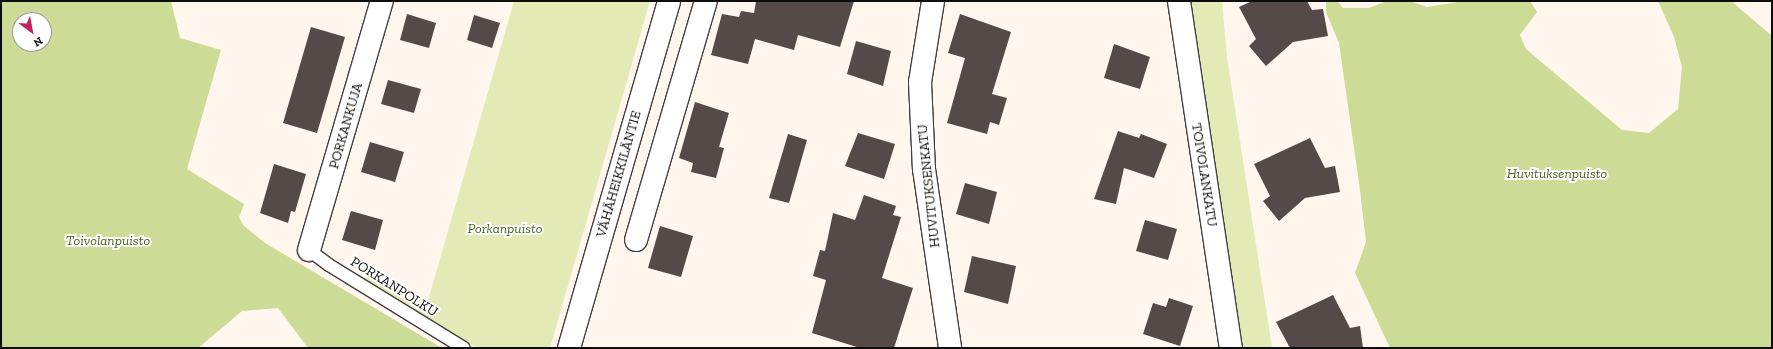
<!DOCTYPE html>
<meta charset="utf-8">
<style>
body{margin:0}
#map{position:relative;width:1773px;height:349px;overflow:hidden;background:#fff6ed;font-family:"Zilla Slab",serif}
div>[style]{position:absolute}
.green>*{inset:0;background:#e3eab6}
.forest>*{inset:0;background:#ccdb95}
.building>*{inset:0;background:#564a49}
.roads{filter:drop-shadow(1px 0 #404040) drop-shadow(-1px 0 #404040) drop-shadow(0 1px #404040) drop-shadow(0 -1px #404040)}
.service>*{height:12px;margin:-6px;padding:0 6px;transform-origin:6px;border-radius:6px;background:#fff}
.minor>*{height:22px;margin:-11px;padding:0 11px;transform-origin:11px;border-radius:11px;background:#fff}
.tertiary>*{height:22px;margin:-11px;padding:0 11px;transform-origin:11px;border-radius:11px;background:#fff}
span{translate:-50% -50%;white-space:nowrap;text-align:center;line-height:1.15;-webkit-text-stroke:4px #fff;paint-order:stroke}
.street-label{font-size:14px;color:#0d0d0d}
.park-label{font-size:14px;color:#45661c;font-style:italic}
.frame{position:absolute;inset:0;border:2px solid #0d0d0d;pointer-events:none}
.north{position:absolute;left:12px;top:12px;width:40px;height:40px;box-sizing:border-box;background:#fff;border:1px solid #9e9e9e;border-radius:50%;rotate:148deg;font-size:11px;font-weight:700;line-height:16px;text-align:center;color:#0d0d0d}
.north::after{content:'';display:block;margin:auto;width:14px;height:18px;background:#c0235f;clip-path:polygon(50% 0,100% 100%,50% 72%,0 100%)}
</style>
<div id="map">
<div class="green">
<i style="clip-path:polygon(514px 1px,650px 1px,550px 348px,477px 348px,364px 279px,366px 276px,425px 311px)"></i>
<i style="clip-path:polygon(1191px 1px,1222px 1px,1227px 57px,1272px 348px,1241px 348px)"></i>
</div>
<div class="forest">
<i style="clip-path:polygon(evenodd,1px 1px,171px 1px,180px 38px,221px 50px,187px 169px,244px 204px,239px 217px,243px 225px,265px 243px,442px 348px,308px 348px,278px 308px,242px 311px,198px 348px,1px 348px,1px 1px,20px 20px,44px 20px,44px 44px,20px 44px,20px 20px)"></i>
<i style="clip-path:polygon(1326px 1px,1337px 1px,1343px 8px,1369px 8px,1387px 1px,1410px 1px,1427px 7px,1464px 1px,1530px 1px,1537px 12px,1520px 35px,1526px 49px,1622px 130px,1649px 133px,1678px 109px,1682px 67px,1674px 37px,1658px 1px,1731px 1px,1772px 36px,1772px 348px,1390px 348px,1355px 273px,1366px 242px,1360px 190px,1339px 43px,1326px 12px)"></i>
</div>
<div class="building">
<i style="clip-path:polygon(756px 1px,854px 1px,840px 47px,798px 35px,794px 50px,755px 39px,748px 64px,711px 55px,722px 14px,739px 17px,741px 11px,754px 13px)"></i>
<i style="clip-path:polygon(1252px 1px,1307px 1px,1312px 10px,1323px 9px,1328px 36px,1293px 42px,1266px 66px,1249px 46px,1256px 39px,1239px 7px)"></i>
<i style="clip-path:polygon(407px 14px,436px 23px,429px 48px,400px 40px)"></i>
<i style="clip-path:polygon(960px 14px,1011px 32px,992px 94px,1007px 98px,999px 125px,990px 122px,987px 134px,947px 123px,965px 58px,948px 53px)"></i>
<i style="clip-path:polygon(474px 15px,500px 23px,492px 48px,467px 40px)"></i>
<i style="clip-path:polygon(311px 27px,345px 37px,317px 133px,283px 123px)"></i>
<i style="clip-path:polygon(856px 41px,891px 51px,883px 86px,847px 74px)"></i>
<i style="clip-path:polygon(1114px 44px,1150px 57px,1140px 89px,1104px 78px)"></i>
<i style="clip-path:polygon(388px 80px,421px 89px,414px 113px,381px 104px)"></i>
<i style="clip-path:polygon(695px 102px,729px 113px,719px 147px,724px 148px,716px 178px,691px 172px,693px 163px,679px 158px)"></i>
<i style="clip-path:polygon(1118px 131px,1139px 138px,1141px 134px,1167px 144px,1154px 178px,1124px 168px,1116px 204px,1094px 199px)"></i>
<i style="clip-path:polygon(858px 133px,895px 144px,884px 179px,845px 166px)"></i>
<i style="clip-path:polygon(788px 134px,807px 140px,789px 203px,769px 198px)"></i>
<i style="clip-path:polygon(1310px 138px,1325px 168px,1335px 166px,1340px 192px,1305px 198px,1279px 221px,1263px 201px,1270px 196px,1254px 164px)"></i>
<i style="clip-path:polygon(370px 142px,404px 152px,395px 182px,361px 172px)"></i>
<i style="clip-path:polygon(274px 164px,306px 174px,295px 212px,291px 211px,288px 223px,260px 213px)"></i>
<i style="clip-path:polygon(965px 183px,997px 192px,989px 224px,956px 214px)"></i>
<i style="clip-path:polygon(864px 195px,896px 206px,893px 215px,901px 217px,882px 278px,913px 288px,894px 348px,860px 348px,812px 333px,826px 280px,813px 276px,820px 250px,825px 251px,833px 213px,855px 220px)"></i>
<i style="clip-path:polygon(351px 211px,383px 220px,375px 250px,342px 240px)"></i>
<i style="clip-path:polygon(1145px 220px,1177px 229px,1168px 260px,1136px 251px)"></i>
<i style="clip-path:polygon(660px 226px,693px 236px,681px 277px,648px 268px)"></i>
<i style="clip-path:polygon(972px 256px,1016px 266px,1008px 304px,964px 292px)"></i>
<i style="clip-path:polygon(1333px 295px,1350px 328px,1360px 326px,1363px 348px,1290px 348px,1276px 322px)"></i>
<i style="clip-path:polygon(1169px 298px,1193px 306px,1180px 346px,1143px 334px,1153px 303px,1166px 307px)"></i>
</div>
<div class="roads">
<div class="service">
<i style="left:309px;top:250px;width:25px;rotate:37deg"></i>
<i style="left:329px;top:265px;width:158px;rotate:31.6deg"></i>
</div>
<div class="minor">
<i style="left:933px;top:1px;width:82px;rotate:99.1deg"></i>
<i style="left:920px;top:82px;width:87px;rotate:87.4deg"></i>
<i style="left:924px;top:169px;width:181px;rotate:81.7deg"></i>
<i style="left:1179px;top:1px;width:351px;rotate:81.5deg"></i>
<i style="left:636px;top:240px;width:249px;rotate:-73.7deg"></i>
<i style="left:309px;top:250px;width:259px;rotate:-73.7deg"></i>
</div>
<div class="tertiary">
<i style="left:569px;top:348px;width:361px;rotate:-73.9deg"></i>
</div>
</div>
<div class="street-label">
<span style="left:346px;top:126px;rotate:-74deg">PORKANKUJA</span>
<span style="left:619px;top:174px;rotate:-74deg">VÄHÄHEIKKILÄNTIE</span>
<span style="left:1204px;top:175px;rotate:81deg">TOIVOLANKATU</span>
<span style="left:929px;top:186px;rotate:-96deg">HUVITUKSENKATU</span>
<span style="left:394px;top:287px;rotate:32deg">PORKANPOLKU</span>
</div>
<div class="park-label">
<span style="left:1557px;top:174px">Huvituksenpuisto</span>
<span style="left:505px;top:229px">Porkanpuisto</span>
<span style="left:108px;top:241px">Toivolanpuisto</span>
</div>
<div class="frame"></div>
<div class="north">N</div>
</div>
